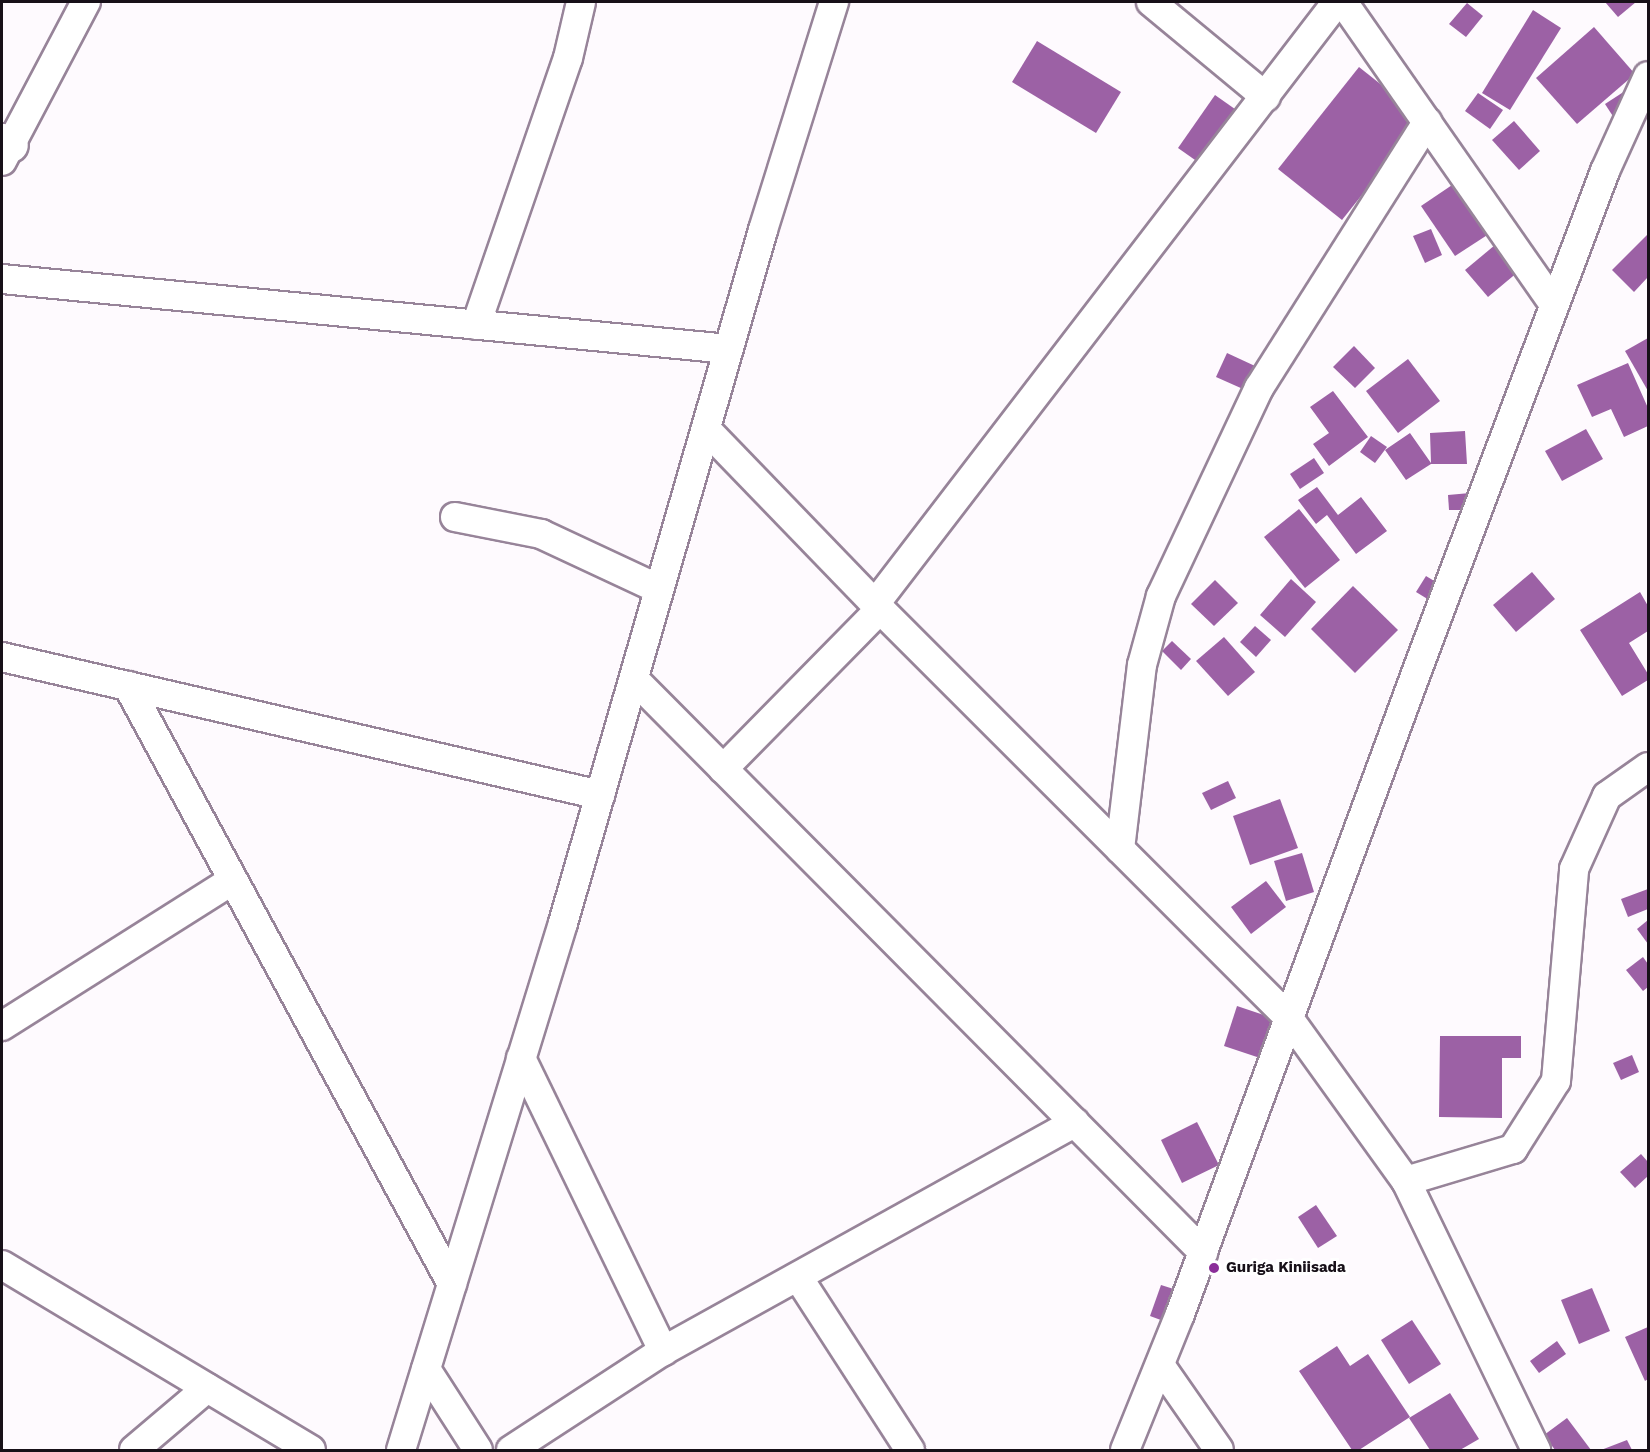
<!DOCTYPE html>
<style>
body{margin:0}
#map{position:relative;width:1650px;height:1452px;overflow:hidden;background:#fefafe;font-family:"Work Sans",sans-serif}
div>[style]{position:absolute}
.building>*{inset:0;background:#9c61a5}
.roads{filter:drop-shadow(2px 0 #978499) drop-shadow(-2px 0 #978499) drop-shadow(0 2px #978499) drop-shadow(0 -2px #978499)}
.minor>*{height:28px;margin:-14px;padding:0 14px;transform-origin:14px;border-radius:14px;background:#fff}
.tertiary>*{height:33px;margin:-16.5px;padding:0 16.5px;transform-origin:16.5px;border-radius:16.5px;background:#fff}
.dots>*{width:16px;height:16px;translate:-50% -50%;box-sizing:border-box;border:3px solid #fff;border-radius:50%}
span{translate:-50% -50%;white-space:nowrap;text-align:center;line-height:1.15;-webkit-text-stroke:6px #fff;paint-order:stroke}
.poi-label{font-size:15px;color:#171018;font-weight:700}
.left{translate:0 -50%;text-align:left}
.frame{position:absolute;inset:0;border:3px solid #171018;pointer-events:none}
</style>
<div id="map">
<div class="building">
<i style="clip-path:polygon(1605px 2px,1636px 2px,1618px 17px)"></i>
<i style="clip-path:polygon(1467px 3px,1483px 16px,1466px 37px,1449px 24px)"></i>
<i style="clip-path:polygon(1533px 10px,1561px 28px,1510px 110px,1482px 93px)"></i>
<i style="clip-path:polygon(1594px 27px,1635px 74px,1577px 124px,1536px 78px)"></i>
<i style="clip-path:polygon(1037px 41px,1121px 92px,1096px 133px,1012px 82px)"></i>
<i style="clip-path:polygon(1359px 67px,1423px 118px,1342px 220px,1278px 169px)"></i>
<i style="clip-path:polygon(1625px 91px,1636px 108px,1616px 121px,1605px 104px)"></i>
<i style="clip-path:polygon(1478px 93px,1503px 110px,1490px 129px,1465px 111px)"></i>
<i style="clip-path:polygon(1215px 95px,1242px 114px,1205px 167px,1178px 148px)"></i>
<i style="clip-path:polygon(1514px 121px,1540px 151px,1519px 170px,1492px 140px)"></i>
<i style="clip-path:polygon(1461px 179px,1495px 230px,1455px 256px,1421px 206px)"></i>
<i style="clip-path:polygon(1431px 229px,1442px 255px,1425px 263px,1413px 236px)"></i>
<i style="clip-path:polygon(1648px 234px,1648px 277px,1634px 292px,1612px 270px)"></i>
<i style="clip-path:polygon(1507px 235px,1530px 262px,1488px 297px,1465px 270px)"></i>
<i style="clip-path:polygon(1648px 338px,1648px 391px,1625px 351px)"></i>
<i style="clip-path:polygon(1354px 346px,1375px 368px,1355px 388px,1333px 367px)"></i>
<i style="clip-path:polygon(1227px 353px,1255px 366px,1243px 389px,1216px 377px)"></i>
<i style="clip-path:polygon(1408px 359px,1440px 401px,1398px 433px,1366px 391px)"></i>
<i style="clip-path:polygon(1628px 363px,1648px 408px,1648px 426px,1624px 437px,1611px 409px,1592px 417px,1577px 385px)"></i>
<i style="clip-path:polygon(1333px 391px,1368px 437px,1329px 466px,1313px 444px,1329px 433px,1310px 407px)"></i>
<i style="clip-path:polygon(1586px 429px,1603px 459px,1562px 481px,1545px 451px)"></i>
<i style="clip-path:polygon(1465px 431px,1467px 464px,1431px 464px,1406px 480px,1385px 450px,1410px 433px,1431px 463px,1430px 433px)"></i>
<i style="clip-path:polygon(1371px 436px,1387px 447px,1375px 463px,1360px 452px)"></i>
<i style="clip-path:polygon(1314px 458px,1324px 473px,1300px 489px,1290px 474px)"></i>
<i style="clip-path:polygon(1317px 487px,1338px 515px,1361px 497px,1387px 531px,1356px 554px,1327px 515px,1316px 524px,1298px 500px)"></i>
<i style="clip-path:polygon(1470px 493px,1470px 510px,1449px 510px,1448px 495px)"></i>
<i style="clip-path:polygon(1299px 509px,1340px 560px,1305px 588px,1264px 537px)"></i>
<i style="clip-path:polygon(1532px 572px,1555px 599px,1516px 632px,1493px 605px)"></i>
<i style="clip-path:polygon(1426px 576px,1449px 590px,1439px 606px,1416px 592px)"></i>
<i style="clip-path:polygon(1291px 579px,1316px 602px,1285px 637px,1260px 615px)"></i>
<i style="clip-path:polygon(1215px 580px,1238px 603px,1214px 626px,1191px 604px)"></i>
<i style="clip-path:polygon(1353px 586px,1398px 630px,1355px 673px,1311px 629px)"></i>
<i style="clip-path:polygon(1640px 592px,1648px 606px,1648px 631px,1629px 643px,1648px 674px,1648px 680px,1622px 696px,1580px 630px)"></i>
<i style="clip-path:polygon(1255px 626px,1271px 640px,1256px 657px,1240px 642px)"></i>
<i style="clip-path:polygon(1224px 637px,1255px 672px,1228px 696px,1196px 661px)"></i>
<i style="clip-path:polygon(1172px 641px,1191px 659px,1181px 670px,1162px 651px)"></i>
<i style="clip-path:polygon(1228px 781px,1236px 798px,1211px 810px,1202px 793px)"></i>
<i style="clip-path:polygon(1280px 799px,1298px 848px,1250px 865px,1233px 816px)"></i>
<i style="clip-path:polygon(1302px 853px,1314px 892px,1286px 901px,1274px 861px)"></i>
<i style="clip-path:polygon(1266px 881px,1286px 907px,1251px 934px,1231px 907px)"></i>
<i style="clip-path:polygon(1648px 889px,1648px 909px,1628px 917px,1621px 899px)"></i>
<i style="clip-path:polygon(1648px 920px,1648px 944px,1637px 929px)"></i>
<i style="clip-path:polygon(1643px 957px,1648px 964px,1648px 987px,1643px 991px,1626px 970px)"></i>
<i style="clip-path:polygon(1237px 1006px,1279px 1020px,1266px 1060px,1224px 1046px)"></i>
<i style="clip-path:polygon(1440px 1036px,1521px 1036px,1521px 1058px,1502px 1058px,1502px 1118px,1439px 1117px)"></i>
<i style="clip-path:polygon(1632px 1055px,1639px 1072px,1621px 1080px,1613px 1063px)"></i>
<i style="clip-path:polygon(1197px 1122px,1219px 1165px,1182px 1183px,1161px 1140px)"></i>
<i style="clip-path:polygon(1641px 1154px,1648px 1162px,1648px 1176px,1635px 1188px,1620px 1172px)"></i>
<i style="clip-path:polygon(1316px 1205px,1337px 1236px,1318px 1248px,1298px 1217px)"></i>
<i style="clip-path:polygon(1161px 1285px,1180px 1291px,1169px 1323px,1150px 1316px)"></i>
<i style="clip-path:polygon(1592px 1288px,1610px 1331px,1579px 1344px,1561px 1300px)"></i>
<i style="clip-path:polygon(1412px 1320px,1441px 1364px,1409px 1384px,1381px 1340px)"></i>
<i style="clip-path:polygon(1648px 1327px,1648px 1379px,1645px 1381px,1625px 1337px)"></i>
<i style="clip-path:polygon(1557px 1341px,1566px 1354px,1539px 1373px,1530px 1361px)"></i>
<i style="clip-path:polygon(1337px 1346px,1350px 1366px,1368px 1354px,1410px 1417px,1359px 1450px,1352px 1450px,1299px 1371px)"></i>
<i style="clip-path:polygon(1450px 1393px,1479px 1439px,1460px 1450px,1430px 1450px,1409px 1418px)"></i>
<i style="clip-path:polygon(1567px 1418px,1591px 1450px,1555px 1450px,1544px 1435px)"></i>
<i style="clip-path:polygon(1627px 1440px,1632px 1450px,1601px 1450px)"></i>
</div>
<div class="roads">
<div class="minor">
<i style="left:1151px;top:2px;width:149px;rotate:39.6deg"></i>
<i style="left:1343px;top:2px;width:369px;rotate:55.1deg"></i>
<i style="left:2px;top:161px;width:180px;rotate:-62.2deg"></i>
<i style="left:2px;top:279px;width:730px;rotate:5.5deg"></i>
<i style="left:476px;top:325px;width:282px;rotate:-71deg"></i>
<i style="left:568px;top:58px;width:57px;rotate:-76.9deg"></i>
<i style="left:706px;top:429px;width:243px;rotate:46deg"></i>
<i style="left:875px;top:604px;width:584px;rotate:45deg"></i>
<i style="left:1288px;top:1017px;width:202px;rotate:54.3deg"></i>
<i style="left:1406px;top:1181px;width:299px;rotate:64.2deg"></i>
<i style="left:455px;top:517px;width:88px;rotate:11.2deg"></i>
<i style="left:541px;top:534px;width:130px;rotate:25deg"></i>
<i style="left:875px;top:604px;width:759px;rotate:-52.5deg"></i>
<i style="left:2px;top:657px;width:614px;rotate:12.99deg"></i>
<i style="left:634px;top:679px;width:808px;rotate:45.2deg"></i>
<i style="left:128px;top:686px;width:680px;rotate:61.55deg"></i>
<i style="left:723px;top:769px;width:224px;rotate:-45.5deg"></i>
<i style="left:1120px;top:849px;width:185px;rotate:-83.2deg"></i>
<i style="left:1142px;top:665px;width:72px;rotate:-74.6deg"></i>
<i style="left:1161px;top:596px;width:230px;rotate:-64.8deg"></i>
<i style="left:1259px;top:388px;width:315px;rotate:-57.7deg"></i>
<i style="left:2px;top:1026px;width:273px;rotate:-32.3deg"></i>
<i style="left:521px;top:1058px;width:326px;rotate:64.1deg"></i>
<i style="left:1406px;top:1181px;width:112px;rotate:-16.7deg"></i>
<i style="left:1513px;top:1149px;width:80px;rotate:-57.7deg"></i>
<i style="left:1556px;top:1081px;width:213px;rotate:-85.1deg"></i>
<i style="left:1574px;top:869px;width:80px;rotate:-65.7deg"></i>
<i style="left:1607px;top:796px;width:50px;rotate:-35.3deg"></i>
<i style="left:2px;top:1265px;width:360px;rotate:30.9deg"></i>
<i style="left:798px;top:1277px;width:206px;rotate:57.1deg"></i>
<i style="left:1160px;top:1365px;width:103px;rotate:55.2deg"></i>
<i style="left:426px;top:1369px;width:96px;rotate:57.3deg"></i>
<i style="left:134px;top:1450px;width:96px;rotate:-40.3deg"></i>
<i style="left:401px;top:1450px;width:551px;rotate:-72.91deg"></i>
<i style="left:563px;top:923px;width:721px;rotate:-73.9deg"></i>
<i style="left:763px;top:230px;width:239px;rotate:-72.7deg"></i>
<i style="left:511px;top:1450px;width:181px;rotate:-33.1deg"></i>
<i style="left:663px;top:1351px;width:471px;rotate:-29deg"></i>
<i style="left:1125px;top:1450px;width:147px;rotate:-68deg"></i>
<i style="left:1180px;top:1314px;width:688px;rotate:-69.78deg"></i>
<i style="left:1418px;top:668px;width:531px;rotate:-69.38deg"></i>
<i style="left:1605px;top:171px;width:104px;rotate:-65.6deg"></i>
</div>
<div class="tertiary">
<i style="left:2px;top:140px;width:10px;rotate:29deg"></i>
</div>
</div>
<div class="dots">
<i style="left:1214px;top:1268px;background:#8b2e99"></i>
</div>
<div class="poi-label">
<span class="left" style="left:1226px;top:1268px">Guriga Kiniisada</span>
</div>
<div class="frame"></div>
</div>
